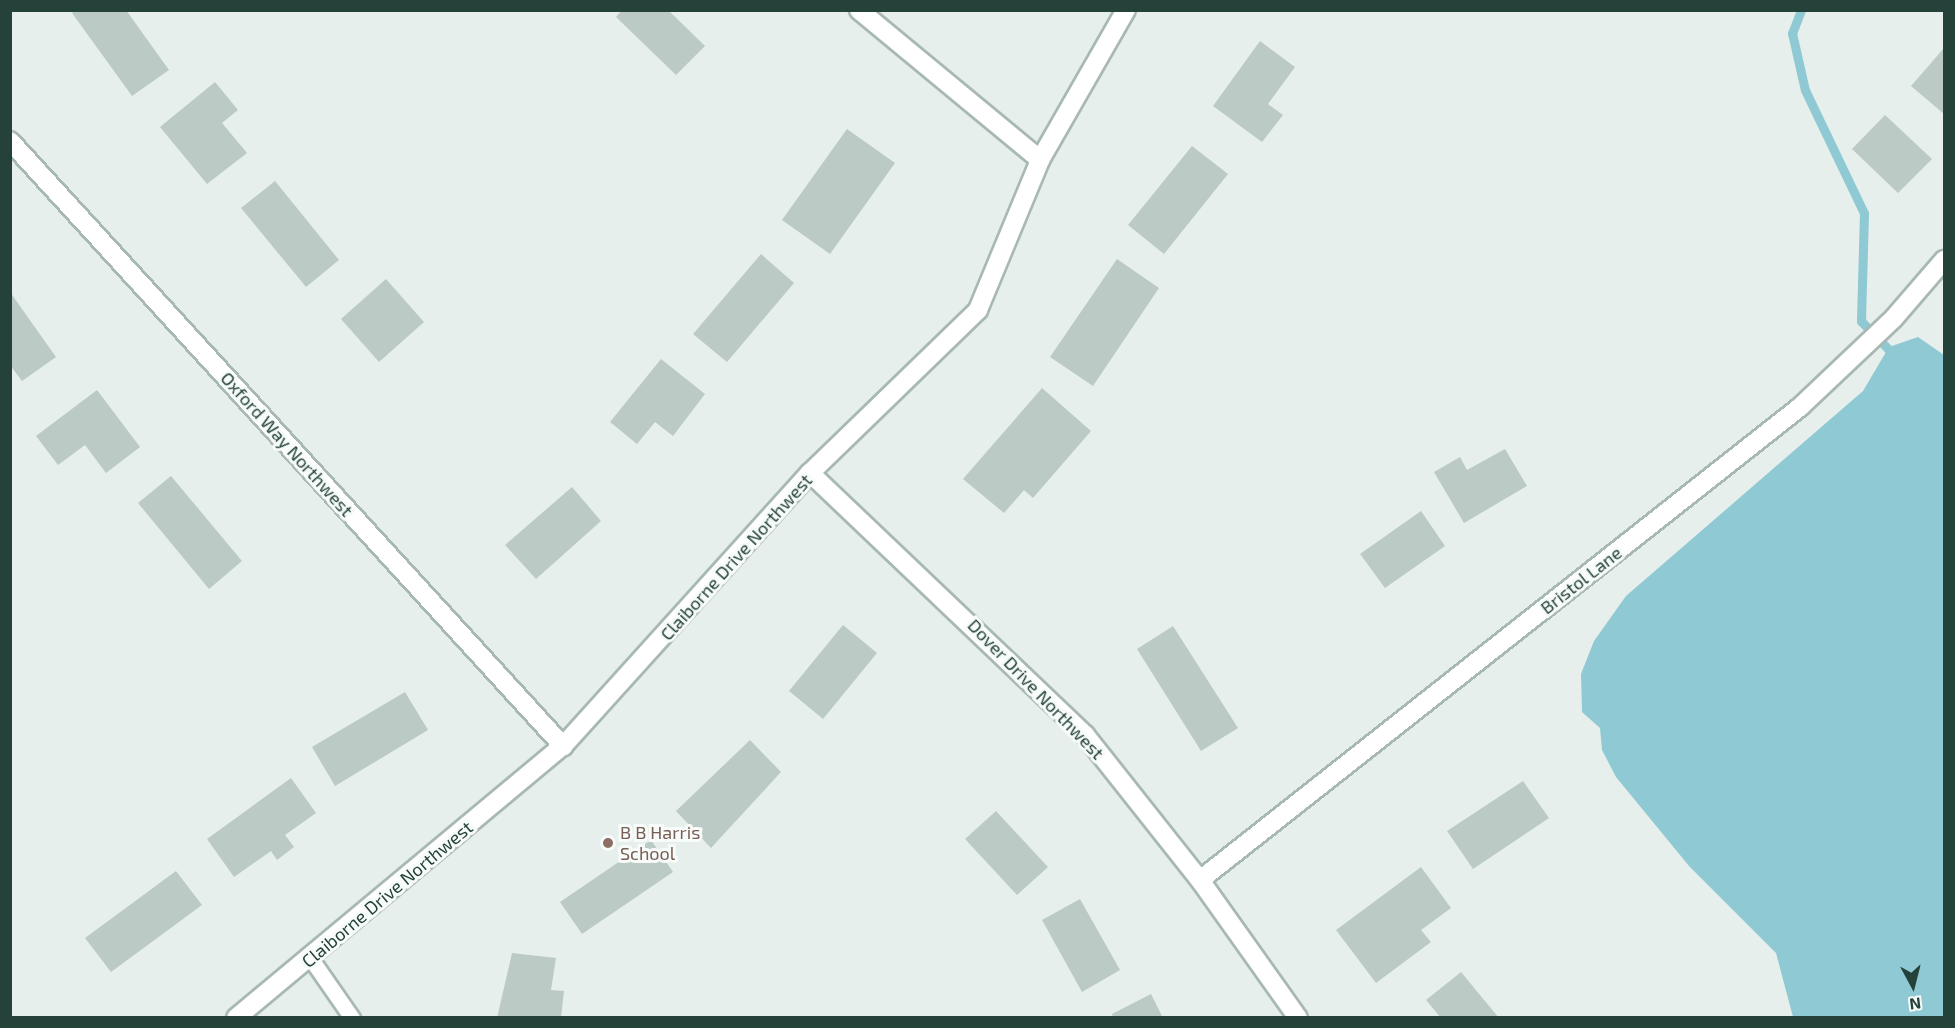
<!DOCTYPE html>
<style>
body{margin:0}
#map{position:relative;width:1955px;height:1028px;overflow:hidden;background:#e6efeb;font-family:"Exo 2",sans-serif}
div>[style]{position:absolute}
.water>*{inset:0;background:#8ec9d4}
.stream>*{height:9px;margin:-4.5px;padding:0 4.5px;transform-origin:4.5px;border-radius:4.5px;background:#8ec9d4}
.building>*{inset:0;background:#bbcac4}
.roads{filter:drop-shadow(2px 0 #a8b8b2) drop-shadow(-2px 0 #a8b8b2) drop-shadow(0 2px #a8b8b2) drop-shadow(0 -2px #a8b8b2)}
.lane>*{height:15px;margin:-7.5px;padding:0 7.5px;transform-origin:7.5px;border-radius:7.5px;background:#fff}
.street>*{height:18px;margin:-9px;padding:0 9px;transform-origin:9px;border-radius:9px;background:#fff}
.dots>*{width:16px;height:16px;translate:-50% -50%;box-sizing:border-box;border:3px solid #f7fbf9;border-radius:50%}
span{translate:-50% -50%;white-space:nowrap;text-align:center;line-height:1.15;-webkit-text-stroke:6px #f7fbf9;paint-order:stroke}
.street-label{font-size:18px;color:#24423a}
.education-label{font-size:18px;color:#785e54}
.left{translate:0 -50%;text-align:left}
.frame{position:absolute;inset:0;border:12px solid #24423a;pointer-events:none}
.north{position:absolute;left:1883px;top:956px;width:60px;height:60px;-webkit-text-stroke:4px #f7fbf9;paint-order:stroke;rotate:173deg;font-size:16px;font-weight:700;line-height:24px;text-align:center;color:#24423a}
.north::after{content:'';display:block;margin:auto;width:21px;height:27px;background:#24423a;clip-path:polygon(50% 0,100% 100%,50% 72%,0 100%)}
</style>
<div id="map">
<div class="water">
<i style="clip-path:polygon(1918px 337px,1944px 355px,1944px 1017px,1793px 1017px,1776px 953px,1689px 866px,1616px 777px,1602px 750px,1600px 728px,1582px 712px,1581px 674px,1594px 641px,1626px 596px,1863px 391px,1889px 347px)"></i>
</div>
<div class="stream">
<i style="left:1801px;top:10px;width:25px;rotate:111deg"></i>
<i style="left:1792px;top:33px;width:58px;rotate:77.2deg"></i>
<i style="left:1805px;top:90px;width:136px;rotate:64.4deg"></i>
<i style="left:1864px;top:213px;width:108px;rotate:91.6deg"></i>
<i style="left:1861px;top:321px;width:52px;rotate:45.8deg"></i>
</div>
<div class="building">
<i style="clip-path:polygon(76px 10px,126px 10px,169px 70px,132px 96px,72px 13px)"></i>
<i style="clip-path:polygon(622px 10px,668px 10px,705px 46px,676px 75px,616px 17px)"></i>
<i style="clip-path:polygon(1260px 41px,1295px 67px,1268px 104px,1283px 115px,1262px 142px,1213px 106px)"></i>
<i style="clip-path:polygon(1944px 48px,1944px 114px,1911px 86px)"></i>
<i style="clip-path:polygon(215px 82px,238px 110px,222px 123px,247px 153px,207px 184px,160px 127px)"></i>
<i style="clip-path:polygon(1885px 115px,1932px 159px,1898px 193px,1852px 149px)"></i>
<i style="clip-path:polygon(847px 129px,895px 163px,830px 254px,782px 220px)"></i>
<i style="clip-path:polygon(1192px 146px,1228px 174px,1164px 254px,1128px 225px)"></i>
<i style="clip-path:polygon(275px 181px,339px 260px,306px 287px,241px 208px)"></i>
<i style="clip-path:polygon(761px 254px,794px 283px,727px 362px,693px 334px)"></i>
<i style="clip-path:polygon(1117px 259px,1159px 288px,1093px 386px,1050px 357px)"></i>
<i style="clip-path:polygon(386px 279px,424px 322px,379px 362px,341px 319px)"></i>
<i style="clip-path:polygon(10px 292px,56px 357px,22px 381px,10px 365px)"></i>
<i style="clip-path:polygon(661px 359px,705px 394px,673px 436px,655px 422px,637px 444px,610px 422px)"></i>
<i style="clip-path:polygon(1042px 388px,1091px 431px,1033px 498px,1024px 490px,1004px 513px,963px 479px)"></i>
<i style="clip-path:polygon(97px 390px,140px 447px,106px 473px,85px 445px,58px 465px,36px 436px)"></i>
<i style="clip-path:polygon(1505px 449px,1527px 486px,1464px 523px,1434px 472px,1460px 457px,1467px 470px)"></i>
<i style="clip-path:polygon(171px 476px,242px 561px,209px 589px,138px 503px)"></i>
<i style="clip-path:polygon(572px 487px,601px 521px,536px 579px,505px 545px)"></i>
<i style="clip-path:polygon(1421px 511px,1445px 546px,1385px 588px,1360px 554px)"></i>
<i style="clip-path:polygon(843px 625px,877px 653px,823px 719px,789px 691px)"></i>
<i style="clip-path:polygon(1173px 626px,1238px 728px,1201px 751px,1137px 649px)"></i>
<i style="clip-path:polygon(405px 692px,428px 730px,335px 786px,312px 747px)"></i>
<i style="clip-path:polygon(750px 740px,781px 772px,711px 848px,676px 811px)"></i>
<i style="clip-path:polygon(291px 778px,316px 813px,285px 835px,294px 847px,277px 860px,271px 851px,234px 877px,207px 839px)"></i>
<i style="clip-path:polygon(1523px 781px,1549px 818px,1473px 869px,1447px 831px)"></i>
<i style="clip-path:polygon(996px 811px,1048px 867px,1017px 895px,965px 839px)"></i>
<i style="clip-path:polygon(651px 840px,673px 872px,582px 934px,560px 902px)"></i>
<i style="clip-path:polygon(1421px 867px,1451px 908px,1421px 930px,1431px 942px,1376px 983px,1336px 930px)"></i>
<i style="clip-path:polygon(176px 871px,202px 905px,111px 972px,85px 938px)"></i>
<i style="clip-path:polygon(1080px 899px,1120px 970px,1082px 992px,1042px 920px)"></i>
<i style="clip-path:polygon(512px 953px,556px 958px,551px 990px,564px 991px,561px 1018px,497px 1018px)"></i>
<i style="clip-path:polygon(1461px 972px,1499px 1018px,1441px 1018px,1426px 1000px)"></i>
<i style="clip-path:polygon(1151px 994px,1163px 1018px,1113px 1018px,1112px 1014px)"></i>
</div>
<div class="roads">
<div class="lane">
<i style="left:311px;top:959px;width:72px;rotate:55.2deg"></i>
</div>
<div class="street">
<i style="left:859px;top:10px;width:235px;rotate:39.6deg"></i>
<i style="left:10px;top:141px;width:820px;rotate:47.57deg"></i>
<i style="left:810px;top:473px;width:380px;rotate:43.6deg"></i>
<i style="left:1085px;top:735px;width:185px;rotate:51.6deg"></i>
<i style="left:1200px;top:880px;width:169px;rotate:54.6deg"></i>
<i style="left:1200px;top:880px;width:764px;rotate:-38.25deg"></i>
<i style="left:1800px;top:407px;width:129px;rotate:-43.4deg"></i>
<i style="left:1894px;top:318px;width:77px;rotate:-49.2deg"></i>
<i style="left:236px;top:1018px;width:425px;rotate:-39.8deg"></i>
<i style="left:563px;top:746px;width:368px;rotate:-47.9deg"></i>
<i style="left:810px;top:473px;width:234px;rotate:-44.1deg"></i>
<i style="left:978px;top:310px;width:162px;rotate:-67.5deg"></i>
<i style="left:1040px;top:160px;width:173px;rotate:-60.2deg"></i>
</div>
</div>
<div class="dots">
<i style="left:608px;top:843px;background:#8d6e63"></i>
</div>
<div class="street-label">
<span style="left:287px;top:444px;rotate:48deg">Oxford Way Northwest</span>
<span style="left:736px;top:557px;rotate:-48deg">Claiborne Drive Northwest</span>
<span style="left:1581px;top:580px;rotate:-38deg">Bristol Lane</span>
<span style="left:1036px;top:689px;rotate:46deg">Dover Drive Northwest</span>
<span style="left:387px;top:894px;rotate:-40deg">Claiborne Drive Northwest</span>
</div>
<div class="education-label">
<span class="left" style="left:620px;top:843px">B B Harris<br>School</span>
</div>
<div class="frame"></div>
<div class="north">N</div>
</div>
